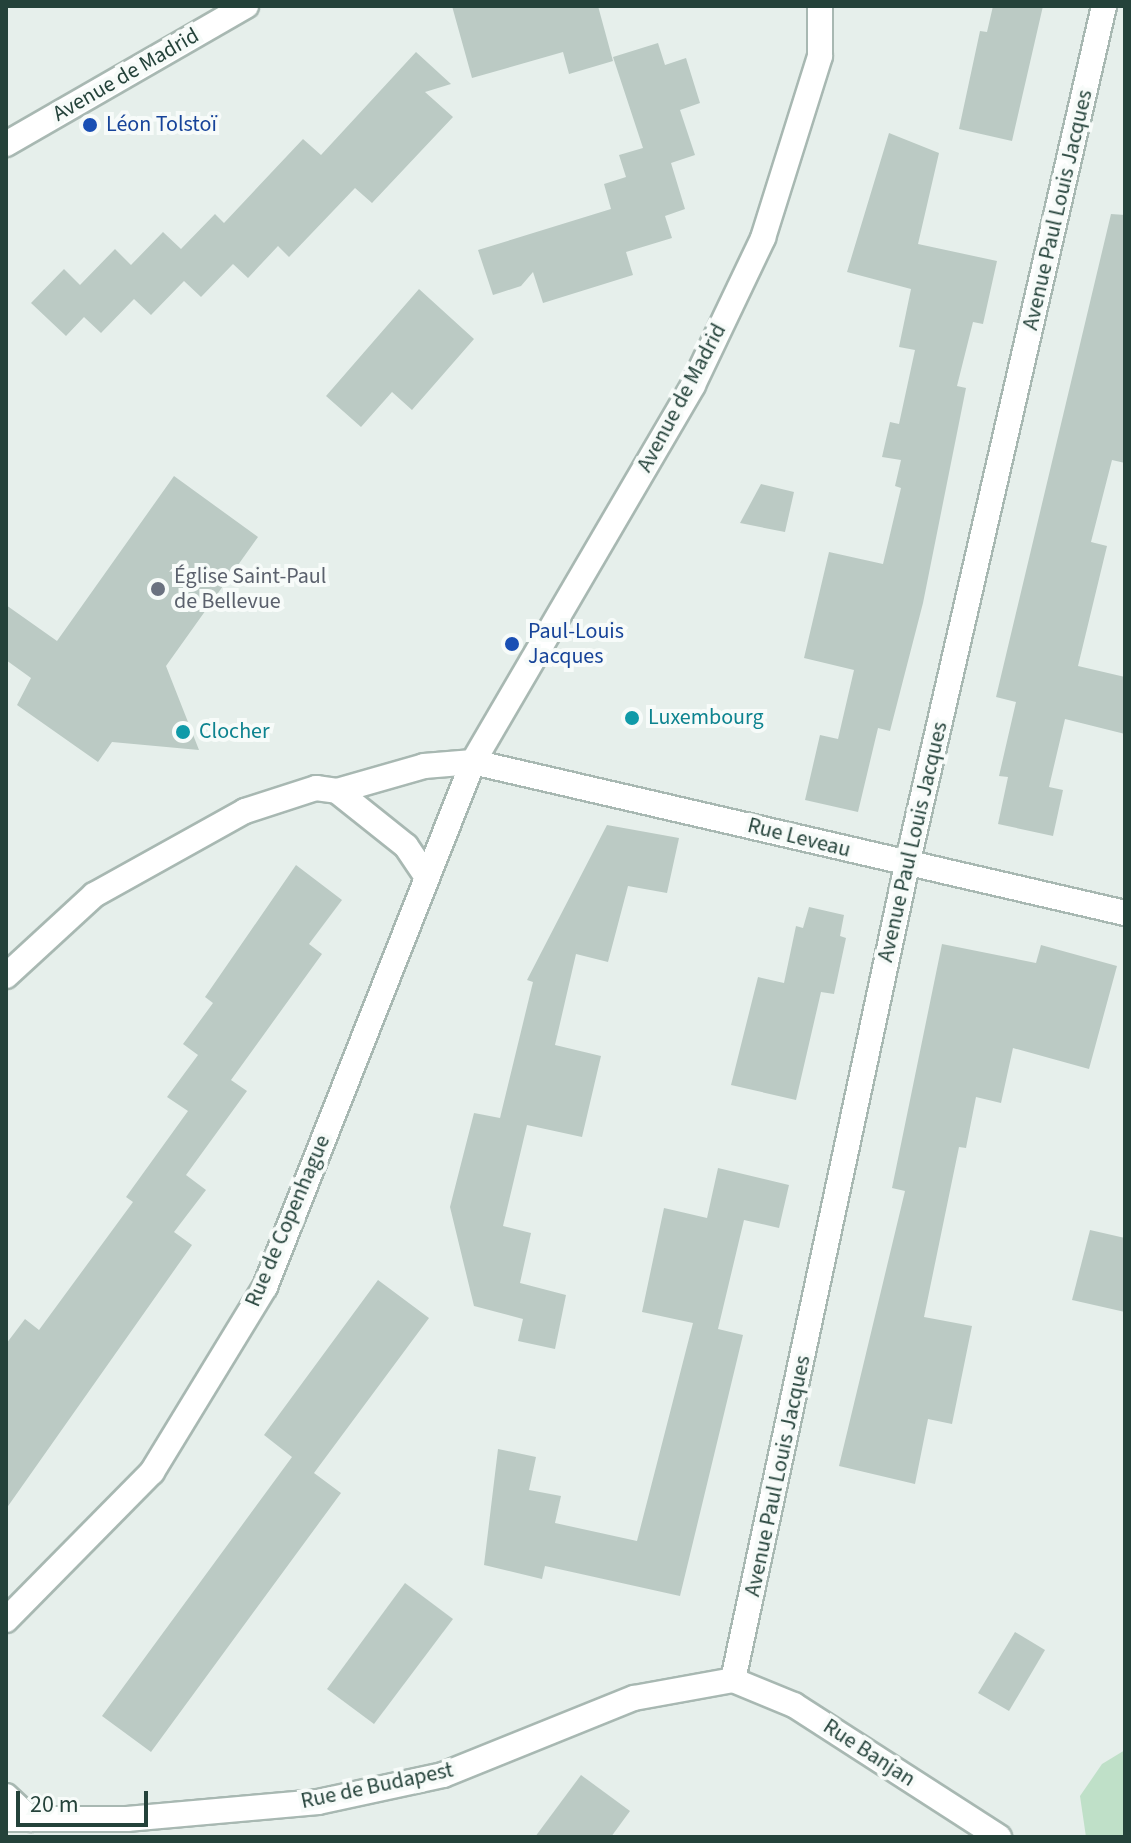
<!DOCTYPE html>
<meta charset="utf-8">
<style>
body{margin:0}
#map{position:relative;width:1131px;height:1843px;overflow:hidden;background:#e6efeb;font-family:"Source Sans 3",sans-serif}
div>[style]{position:absolute}
.green>*{inset:0;background:#bfe0c8}
.building>*{inset:0;background:#bbcac4}
.roads{filter:drop-shadow(2px 0 #a8b8b2) drop-shadow(-2px 0 #a8b8b2) drop-shadow(0 2px #a8b8b2) drop-shadow(0 -2px #a8b8b2)}
.street>*{height:24px;margin:-12px;padding:0 12px;transform-origin:12px;border-radius:12px;background:#fff}
.dots>*{width:22px;height:22px;translate:-50% -50%;box-sizing:border-box;border:4px solid #f7fbf9;border-radius:50%}
span{translate:-50% -50%;white-space:nowrap;text-align:center;line-height:1.15;-webkit-text-stroke:8px #f7fbf9;paint-order:stroke}
.street-label{font-size:22px;color:#24423a}
.transit-label{font-size:22px;color:#164399}
.left{translate:0 -50%;text-align:left}
.worship-label{font-size:22px;color:#5b616d}
.culture-label{font-size:22px;color:#0d838f}
.frame{position:absolute;inset:0;border:8px solid #24423a;pointer-events:none}
.scale{position:absolute;left:16px;top:1791px;width:132px;height:36px;box-sizing:border-box;border:4px solid #24423a;border-top:0;padding-left:10px;font-size:24px;line-height:28px;white-space:nowrap;color:#24423a;-webkit-text-stroke:6px #f7fbf9;paint-order:stroke}
</style>
<div id="map">
<div class="green">
<i style="clip-path:polygon(1125px 1750px,1125px 1837px,1086px 1837px,1080px 1796px,1102px 1764px)"></i>
</div>
<div class="building">
<i style="clip-path:polygon(452px 6px,598px 6px,613px 61px,569px 74px,563px 52px,472px 78px)"></i>
<i style="clip-path:polygon(993px 6px,1043px 6px,1012px 141px,959px 129px,980px 31px,987px 32px)"></i>
<i style="clip-path:polygon(658px 43px,665px 65px,686px 58px,700px 103px,680px 110px,695px 155px,671px 163px,685px 209px,665px 216px,672px 238px,626px 252px,633px 275px,543px 303px,533px 272px,521px 286px,493px 295px,478px 250px,611px 209px,604px 184px,626px 177px,619px 155px,643px 148px,613px 57px)"></i>
<i style="clip-path:polygon(416px 52px,451px 84px,425px 92px,453px 117px,372px 203px,355px 188px,289px 257px,278px 246px,248px 278px,233px 264px,201px 297px,184px 281px,151px 315px,134px 299px,101px 333px,84px 317px,66px 336px,31px 303px,64px 269px,80px 285px,115px 249px,131px 265px,163px 232px,181px 249px,215px 214px,224px 223px,303px 139px,321px 155px)"></i>
<i style="clip-path:polygon(889px 133px,939px 153px,918px 244px,997px 261px,983px 324px,973px 322px,957px 386px,966px 388px,923px 603px,890px 731px,878px 728px,858px 812px,805px 800px,820px 735px,838px 739px,854px 670px,804px 658px,829px 552px,883px 564px,901px 488px,895px 486px,901px 460px,882px 457px,890px 422px,899px 424px,915px 350px,899px 347px,911px 289px,847px 272px)"></i>
<i style="clip-path:polygon(1111px 214px,1125px 215px,1125px 463px,1112px 460px,1091px 542px,1107px 546px,1078px 666px,1125px 677px,1125px 734px,1065px 719px,1049px 787px,1063px 790px,1053px 836px,998px 824px,1008px 777px,999px 776px,1016px 702px,996px 697px)"></i>
<i style="clip-path:polygon(419px 289px,474px 339px,412px 410px,392px 392px,361px 427px,326px 396px)"></i>
<i style="clip-path:polygon(174px 476px,258px 537px,166px 666px,199px 750px,112px 742px,98px 762px,17px 705px,31px 678px,6px 660px,6px 605px,57px 641px)"></i>
<i style="clip-path:polygon(761px 484px,794px 492px,785px 532px,740px 523px)"></i>
<i style="clip-path:polygon(607px 825px,679px 838px,667px 893px,628px 886px,608px 962px,576px 954px,555px 1045px,601px 1056px,582px 1137px,527px 1125px,503px 1226px,531px 1233px,520px 1283px,566px 1295px,555px 1349px,518px 1341px,523px 1319px,474px 1306px,450px 1207px,474px 1113px,500px 1118px,533px 982px,527px 980px)"></i>
<i style="clip-path:polygon(296px 865px,342px 900px,309px 944px,322px 954px,231px 1080px,247px 1091px,186px 1175px,206px 1190px,174px 1232px,192px 1245px,6px 1509px,6px 1344px,25px 1319px,39px 1330px,133px 1202px,126px 1197px,188px 1111px,167px 1097px,198px 1055px,183px 1044px,213px 1003px,205px 997px)"></i>
<i style="clip-path:polygon(809px 907px,844px 915px,840px 936px,846px 938px,834px 994px,821px 992px,796px 1100px,731px 1085px,758px 977px,784px 983px,796px 926px,803px 928px)"></i>
<i style="clip-path:polygon(942px 944px,1036px 963px,1041px 945px,1117px 966px,1089px 1069px,1013px 1048px,1001px 1103px,976px 1097px,966px 1148px,959px 1147px,924px 1317px,972px 1326px,952px 1424px,928px 1419px,915px 1484px,839px 1466px,905px 1191px,892px 1188px)"></i>
<i style="clip-path:polygon(718px 1168px,789px 1185px,779px 1228px,744px 1220px,718px 1329px,743px 1335px,680px 1596px,545px 1566px,542px 1579px,484px 1565px,498px 1449px,536px 1457px,529px 1490px,561px 1496px,555px 1523px,637px 1541px,693px 1323px,642px 1312px,664px 1208px,707px 1218px)"></i>
<i style="clip-path:polygon(1090px 1230px,1125px 1238px,1125px 1312px,1072px 1300px)"></i>
<i style="clip-path:polygon(378px 1280px,429px 1318px,314px 1473px,341px 1493px,151px 1752px,102px 1716px,292px 1457px,264px 1435px)"></i>
<i style="clip-path:polygon(405px 1583px,453px 1619px,374px 1724px,327px 1689px)"></i>
<i style="clip-path:polygon(1015px 1632px,1045px 1650px,1009px 1711px,978px 1693px)"></i>
<i style="clip-path:polygon(581px 1775px,630px 1811px,611px 1837px,535px 1837px)"></i>
</div>
<div class="roads">
<div class="street">
<i style="left:6px;top:144px;width:277px;rotate:-29.9deg"></i>
<i style="left:337px;top:791px;width:88px;rotate:38.6deg"></i>
<i style="left:406px;top:846px;width:37px;rotate:56deg"></i>
<i style="left:6px;top:976px;width:120px;rotate:-42.6deg"></i>
<i style="left:94px;top:895px;width:173px;rotate:-29.1deg"></i>
<i style="left:245px;top:811px;width:75px;rotate:-17.9deg"></i>
<i style="left:316px;top:788px;width:21px;rotate:8deg"></i>
<i style="left:337px;top:791px;width:91px;rotate:-16deg"></i>
<i style="left:424px;top:766px;width:49px;rotate:-4.7deg"></i>
<i style="left:473px;top:762px;width:669px;rotate:13.04deg"></i>
<i style="left:6px;top:1620px;width:208px;rotate:-45.4deg"></i>
<i style="left:152px;top:1472px;width:217px;rotate:-58.6deg"></i>
<i style="left:265px;top:1287px;width:565px;rotate:-68.39deg"></i>
<i style="left:473px;top:762px;width:436px;rotate:-59.7deg"></i>
<i style="left:693px;top:385px;width:163px;rotate:-64.5deg"></i>
<i style="left:763px;top:238px;width:191px;rotate:-72.6deg"></i>
<i style="left:820px;top:56px;width:50px;rotate:-90deg"></i>
<i style="left:733px;top:1680px;width:833px;rotate:-77.95deg"></i>
<i style="left:907px;top:865px;width:881px;rotate:-77.08deg"></i>
<i style="left:6px;top:1796px;width:34px;rotate:43deg"></i>
<i style="left:6px;top:1819px;width:121px"></i>
<i style="left:127px;top:1819px;width:192px;rotate:-5.1deg"></i>
<i style="left:318px;top:1802px;width:128px;rotate:-12.2deg"></i>
<i style="left:443px;top:1775px;width:206px;rotate:-22deg"></i>
<i style="left:634px;top:1698px;width:101px;rotate:-10.3deg"></i>
<i style="left:733px;top:1680px;width:66px;rotate:22.3deg"></i>
<i style="left:794px;top:1705px;width:244px;rotate:32.8deg"></i>
</div>
</div>
<div class="dots">
<i style="left:90px;top:125px;background:#1a4fb4"></i>
<i style="left:158px;top:589px;background:#6b7280"></i>
<i style="left:512px;top:644px;background:#1a4fb4"></i>
<i style="left:632px;top:718px;background:#0f9aa8"></i>
<i style="left:183px;top:732px;background:#0f9aa8"></i>
</div>
<div class="street-label">
<span style="left:126px;top:75px;rotate:-30deg">Avenue de Madrid</span>
<span style="left:1058px;top:210px;rotate:-77deg">Avenue Paul Louis Jacques</span>
<span style="left:682px;top:398px;rotate:-62deg">Avenue de Madrid</span>
<span style="left:799px;top:838px;rotate:14deg">Rue Leveau</span>
<span style="left:913px;top:842px;rotate:-77deg">Avenue Paul Louis Jacques</span>
<span style="left:288px;top:1221px;rotate:-67deg">Rue de Copenhague</span>
<span style="left:778px;top:1476px;rotate:-78deg">Avenue Paul Louis Jacques</span>
<span style="left:869px;top:1753px;rotate:33deg">Rue Banjan</span>
<span style="left:377px;top:1786px;rotate:-12deg">Rue de Budapest</span>
</div>
<div class="transit-label">
<span class="left" style="left:106px;top:125px">Léon Tolstoï</span>
<span class="left" style="left:528px;top:644px">Paul-Louis<br>Jacques</span>
</div>
<div class="worship-label">
<span class="left" style="left:174px;top:589px">Église Saint-Paul<br>de Bellevue</span>
</div>
<div class="culture-label">
<span class="left" style="left:648px;top:718px">Luxembourg</span>
<span class="left" style="left:199px;top:732px">Clocher</span>
</div>
<div class="frame"></div>
<div class="scale">20 m</div>
</div>
